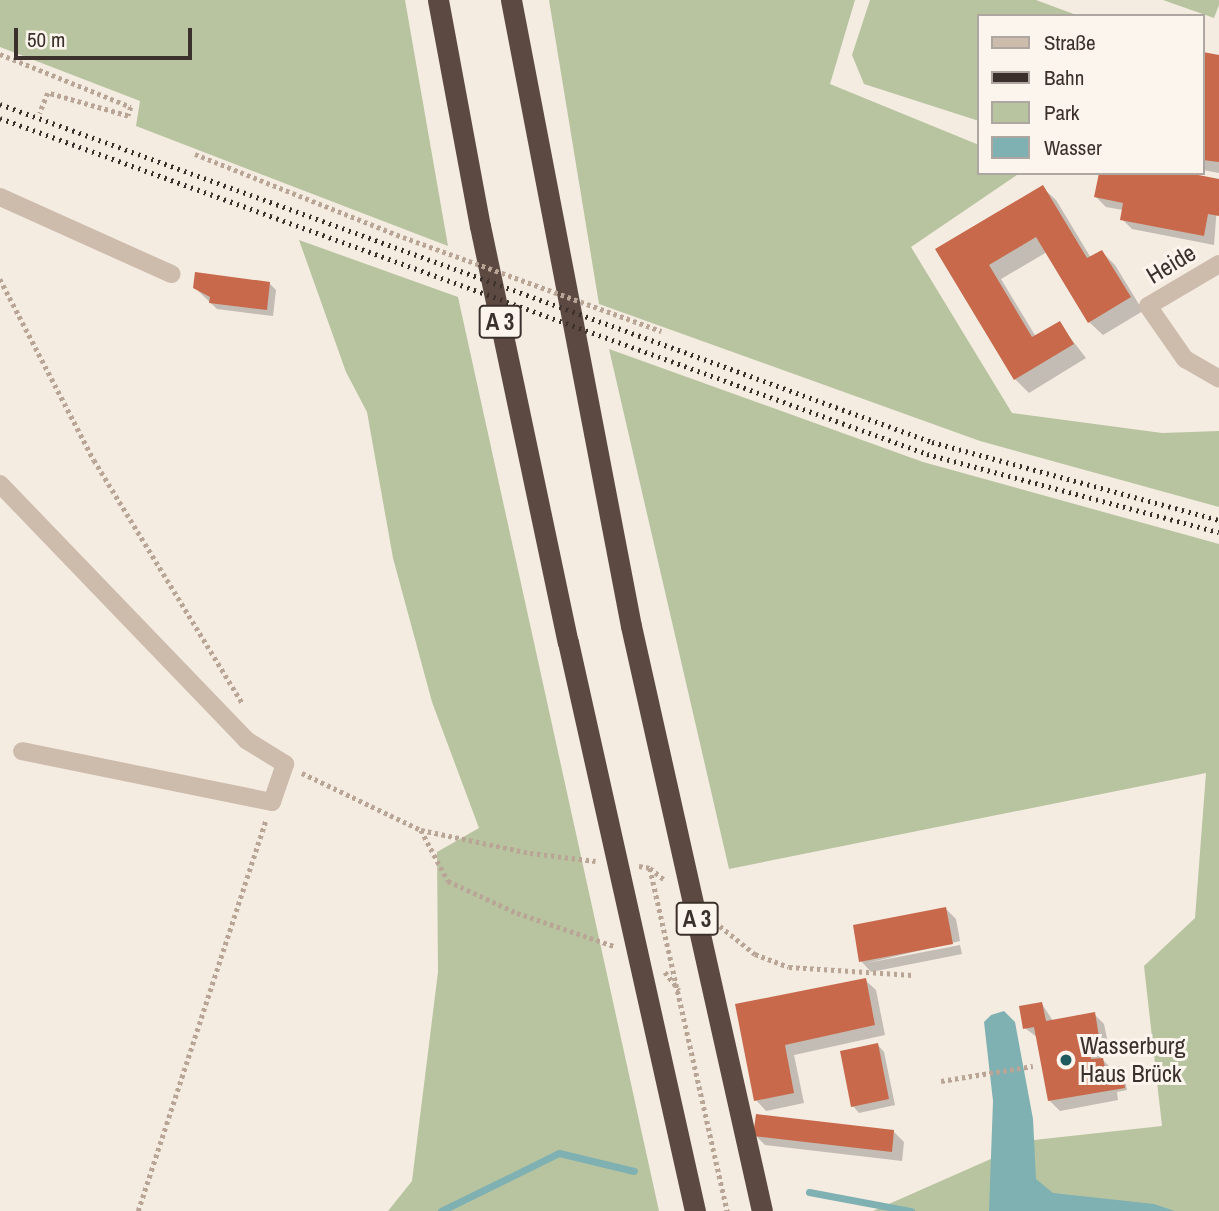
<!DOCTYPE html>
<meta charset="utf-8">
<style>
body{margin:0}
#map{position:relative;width:1219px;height:1211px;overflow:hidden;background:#f4ebe1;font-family:"Archivo Narrow",sans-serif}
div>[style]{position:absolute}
.green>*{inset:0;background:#b8c4a0}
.water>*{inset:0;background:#7fb0b2}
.shadow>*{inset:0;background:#0003}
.stream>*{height:7px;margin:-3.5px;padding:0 3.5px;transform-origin:3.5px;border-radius:3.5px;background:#7fb0b2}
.building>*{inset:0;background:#c8694b}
.path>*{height:4.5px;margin-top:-2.25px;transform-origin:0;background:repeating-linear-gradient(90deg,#b9a596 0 3.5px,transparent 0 7px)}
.minor>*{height:18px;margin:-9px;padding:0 9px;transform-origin:9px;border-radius:9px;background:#cdbbac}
.highway>*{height:21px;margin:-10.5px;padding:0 10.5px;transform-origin:10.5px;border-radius:10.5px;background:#5c4a42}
.rail>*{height:5px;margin-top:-2.5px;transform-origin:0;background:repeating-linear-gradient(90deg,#3b302b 0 2px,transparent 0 7px)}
.path-bridge>*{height:4.5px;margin-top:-2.25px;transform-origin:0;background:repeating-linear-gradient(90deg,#b9a596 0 3.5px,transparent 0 7px)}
.highway-bridge>*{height:21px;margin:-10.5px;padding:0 10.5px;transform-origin:10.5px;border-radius:10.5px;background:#5c4a42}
.dots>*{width:19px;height:19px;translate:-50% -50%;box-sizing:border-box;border:4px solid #fbf5ee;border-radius:50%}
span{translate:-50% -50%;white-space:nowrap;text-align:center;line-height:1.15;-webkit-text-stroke:6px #fbf5ee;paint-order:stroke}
.shield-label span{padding:2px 5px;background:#fbf5ee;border:2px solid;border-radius:5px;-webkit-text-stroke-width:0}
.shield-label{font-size:23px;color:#3b302b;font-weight:700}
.street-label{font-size:24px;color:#3b302b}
.poi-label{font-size:24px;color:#3b302b}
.left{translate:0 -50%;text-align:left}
.legend{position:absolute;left:977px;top:14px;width:228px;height:161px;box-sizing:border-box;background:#fbf5ee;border:2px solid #aea6a0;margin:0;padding:9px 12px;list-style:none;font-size:21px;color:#3b302b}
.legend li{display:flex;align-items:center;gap:14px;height:35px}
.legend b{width:35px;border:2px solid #aea6a0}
.scale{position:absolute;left:14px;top:28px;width:178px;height:32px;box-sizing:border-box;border:4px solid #3b302b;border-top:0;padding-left:9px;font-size:21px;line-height:24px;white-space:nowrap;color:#3b302b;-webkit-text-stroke:5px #fbf5ee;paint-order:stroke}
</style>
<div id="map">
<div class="green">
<i style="clip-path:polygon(0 0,405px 0,448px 246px,136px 126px,140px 101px,0 47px)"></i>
<i style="clip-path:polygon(549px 0,855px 0,830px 84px,979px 145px,979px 173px,1020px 173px,911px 247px,1012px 413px,1162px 433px,1219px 431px,1219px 507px,980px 441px,599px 304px)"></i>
<i style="clip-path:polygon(870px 0,1036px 0,1079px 16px,979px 16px,979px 121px,864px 84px,852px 55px)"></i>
<i style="clip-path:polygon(1163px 0,1219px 0,1219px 5px,1214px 18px)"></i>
<i style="clip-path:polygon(299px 240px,458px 297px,659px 1211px,388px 1211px,412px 1181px,438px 972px,437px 852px,479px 828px,432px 702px,393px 558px,367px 412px,346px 372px)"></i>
<i style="clip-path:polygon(609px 349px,923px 462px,1219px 544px,1219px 1211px,873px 1211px,1034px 1140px,1162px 1126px,1144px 966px,1195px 918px,1206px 773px,729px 869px)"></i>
</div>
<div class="water">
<i style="clip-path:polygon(1004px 1011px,1015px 1022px,1033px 1119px,1036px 1179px,1053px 1193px,1154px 1204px,1175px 1211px,989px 1211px,993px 1101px,984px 1022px,991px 1015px)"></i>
</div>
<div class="shadow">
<i style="clip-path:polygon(1203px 54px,1219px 57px,1219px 173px,1203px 170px)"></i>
<i style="clip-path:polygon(1219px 181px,1214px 245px,1132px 229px,1122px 219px,1123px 210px,1106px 207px,1096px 197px)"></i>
<i style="clip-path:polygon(1042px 187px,1056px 200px,1091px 258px,1102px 252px,1115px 265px,1143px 311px,1103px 335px,1089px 322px,1047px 252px,1001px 279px,1036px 337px,1059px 323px,1086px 358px,1029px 393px,1015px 379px,937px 250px)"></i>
<i style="clip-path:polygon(270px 284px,276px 290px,273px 316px,217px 309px,194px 287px)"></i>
<i style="clip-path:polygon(946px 909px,956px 919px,960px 941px,867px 963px,960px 945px,962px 954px,871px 972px,861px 961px)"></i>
<i style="clip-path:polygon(865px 980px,876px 990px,885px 1035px,794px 1055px,804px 1103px,766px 1111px,756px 1100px,737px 1005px)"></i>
<i style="clip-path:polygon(1042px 1004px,1053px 1021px,1094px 1014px,1104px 1024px,1110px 1053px,1098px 1055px,1112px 1069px,1123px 1070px,1127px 1090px,1117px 1092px,1118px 1100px,1060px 1111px,1049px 1100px,1038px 1038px,1025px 1028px)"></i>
<i style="clip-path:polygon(878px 1045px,884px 1052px,895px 1105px,859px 1113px,853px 1106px)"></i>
<i style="clip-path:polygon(894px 1132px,904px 1142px,902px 1161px,765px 1145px,755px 1135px)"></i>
</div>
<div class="stream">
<i style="left:809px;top:1192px;width:104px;rotate:10.6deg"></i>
<i style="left:441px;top:1211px;width:131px;rotate:-26.2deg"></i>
<i style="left:559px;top:1153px;width:77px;rotate:13.5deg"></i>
</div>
<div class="building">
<i style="clip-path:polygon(1203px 52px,1219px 55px,1219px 162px,1203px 160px)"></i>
<i style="clip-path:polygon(1099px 173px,1188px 173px,1219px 179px,1219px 216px,1208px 214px,1204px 236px,1120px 220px,1123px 203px,1094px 197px)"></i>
<i style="clip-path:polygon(1043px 185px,1087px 258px,1102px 250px,1131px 297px,1088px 323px,1036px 237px,989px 265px,1032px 337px,1060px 321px,1074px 344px,1014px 380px,935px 249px)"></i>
<i style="clip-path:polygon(195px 272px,270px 282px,267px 310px,209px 303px,210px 297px,193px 288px)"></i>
<i style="clip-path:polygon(946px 907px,953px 944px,859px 962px,853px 925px)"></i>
<i style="clip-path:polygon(866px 978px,875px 1025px,785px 1045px,794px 1093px,754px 1101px,735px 1004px)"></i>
<i style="clip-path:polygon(1042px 1002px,1046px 1021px,1095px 1012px,1100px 1043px,1089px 1045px,1091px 1059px,1103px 1058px,1105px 1068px,1121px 1066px,1125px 1088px,1048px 1101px,1034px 1027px,1023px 1029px,1019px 1006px)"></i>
<i style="clip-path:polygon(878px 1043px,889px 1099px,851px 1107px,840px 1051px)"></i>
<i style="clip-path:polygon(756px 1114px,894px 1130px,892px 1152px,753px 1136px)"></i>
</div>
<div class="path">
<i style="left:0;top:54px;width:141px;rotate:22deg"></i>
<i style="left:131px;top:107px;width:9px;rotate:108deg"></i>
<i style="left:128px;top:116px;width:83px;rotate:-164deg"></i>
<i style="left:48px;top:93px;width:22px;rotate:112deg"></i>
<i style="left:195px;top:154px;width:224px;rotate:21.8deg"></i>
<i style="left:0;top:279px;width:204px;rotate:62.6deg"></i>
<i style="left:94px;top:460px;width:286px;rotate:58.6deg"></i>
<i style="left:302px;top:773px;width:132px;rotate:25.6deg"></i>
<i style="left:421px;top:830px;width:111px;rotate:11.9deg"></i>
<i style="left:530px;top:853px;width:66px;rotate:6.9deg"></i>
<i style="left:421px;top:830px;width:58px;rotate:62.1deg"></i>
<i style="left:448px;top:881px;width:76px;rotate:24.9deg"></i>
<i style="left:517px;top:913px;width:102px;rotate:18.8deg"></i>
<i style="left:639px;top:866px;width:11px;rotate:10deg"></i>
<i style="left:650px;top:868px;width:352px;rotate:77.3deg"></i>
<i style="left:650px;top:868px;width:19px;rotate:39deg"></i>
<i style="left:720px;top:926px;width:45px;rotate:38.7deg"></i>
<i style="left:755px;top:954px;width:36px;rotate:21deg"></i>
<i style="left:789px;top:967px;width:124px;rotate:3.7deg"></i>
<i style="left:665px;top:972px;width:23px;rotate:52deg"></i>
<i style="left:941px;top:1081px;width:93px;rotate:-9.3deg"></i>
<i style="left:138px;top:1211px;width:411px;rotate:-71.9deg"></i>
</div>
<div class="minor">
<i style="left:0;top:197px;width:188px;rotate:24.2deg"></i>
<i style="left:1219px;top:264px;width:82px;rotate:149.4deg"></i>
<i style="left:1148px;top:306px;width:65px;rotate:55.1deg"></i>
<i style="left:1185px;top:359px;width:39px;rotate:30deg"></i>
<i style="left:0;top:484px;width:355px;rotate:46.1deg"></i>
<i style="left:246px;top:740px;width:46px;rotate:31.6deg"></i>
<i style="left:285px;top:764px;width:40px;rotate:108.9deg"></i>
<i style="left:272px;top:802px;width:255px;rotate:-168.5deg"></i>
</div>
<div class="highway">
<i style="left:438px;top:0;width:230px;rotate:79.5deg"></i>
<i style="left:480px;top:226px;width:425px;rotate:78.1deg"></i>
<i style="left:511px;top:0;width:637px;rotate:79.15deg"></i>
</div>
<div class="rail">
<i style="left:0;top:104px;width:991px;rotate:19.93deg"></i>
<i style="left:932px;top:442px;width:297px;rotate:15.2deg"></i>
<i style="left:0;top:118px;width:986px;rotate:19.92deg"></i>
<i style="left:927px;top:454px;width:302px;rotate:15deg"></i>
</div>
<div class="path-bridge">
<i style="left:403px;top:237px;width:275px;rotate:20deg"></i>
</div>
<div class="highway-bridge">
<i style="left:631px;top:626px;width:599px;rotate:77.38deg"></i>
<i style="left:568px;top:642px;width:583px;rotate:77.42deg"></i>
</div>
<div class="dots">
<i style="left:1066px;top:1060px;background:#1f5a5e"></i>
</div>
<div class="shield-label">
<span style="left:500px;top:322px">A 3</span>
<span style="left:697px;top:919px">A 3</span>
</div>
<div class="street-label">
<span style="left:1171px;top:264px;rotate:-31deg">Heide</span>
</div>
<div class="poi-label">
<span class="left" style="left:1080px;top:1060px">Wasserburg<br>Haus Brück</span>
</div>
<ul class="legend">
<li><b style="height:9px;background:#cdbbac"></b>Straße</li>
<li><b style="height:9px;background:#3b302b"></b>Bahn</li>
<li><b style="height:19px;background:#b8c4a0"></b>Park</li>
<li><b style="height:19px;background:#7fb0b2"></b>Wasser</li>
</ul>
<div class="scale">50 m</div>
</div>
